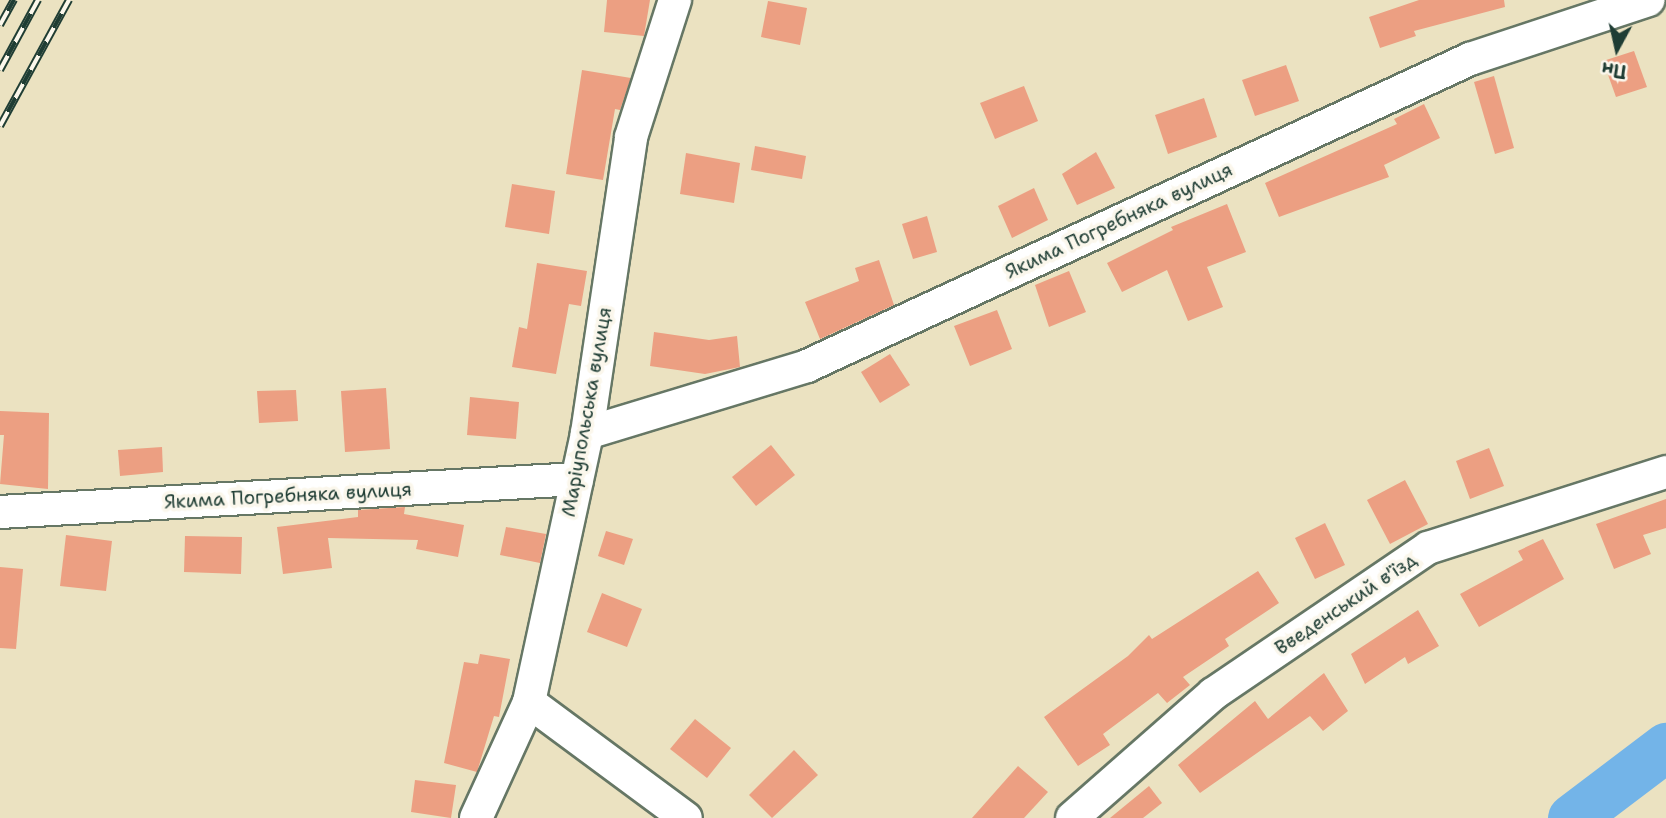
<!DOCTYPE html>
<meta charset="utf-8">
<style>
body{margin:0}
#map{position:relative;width:1666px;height:818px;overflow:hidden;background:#ebe2c1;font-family:"Shantell Sans",sans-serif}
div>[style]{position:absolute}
.river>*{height:49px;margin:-24.5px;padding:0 24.5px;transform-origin:24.5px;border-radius:24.5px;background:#73b4e8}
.building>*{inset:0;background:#ec9f82}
.roads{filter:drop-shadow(2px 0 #667765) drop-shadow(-2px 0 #667765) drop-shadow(0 2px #667765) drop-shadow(0 -2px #667765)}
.street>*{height:32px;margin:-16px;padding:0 16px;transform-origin:16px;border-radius:16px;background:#fff}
.rail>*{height:8px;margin-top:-4px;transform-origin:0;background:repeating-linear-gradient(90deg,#fbf7ec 0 16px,#1f3d34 0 32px);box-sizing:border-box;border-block:2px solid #1f3d34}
span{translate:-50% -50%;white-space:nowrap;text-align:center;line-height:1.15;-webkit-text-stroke:7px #fbf7ec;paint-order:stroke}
.street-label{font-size:19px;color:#1f3d34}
.north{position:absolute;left:1582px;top:14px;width:70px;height:70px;-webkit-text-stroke:5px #fbf7ec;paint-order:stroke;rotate:188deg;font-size:19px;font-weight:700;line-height:28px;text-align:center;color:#1f3d34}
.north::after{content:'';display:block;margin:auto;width:24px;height:32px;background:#1f3d34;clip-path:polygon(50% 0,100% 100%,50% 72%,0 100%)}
</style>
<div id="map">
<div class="river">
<i style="left:1572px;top:818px;width:118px;rotate:-37.1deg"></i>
</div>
<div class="building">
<i style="clip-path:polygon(607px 0,650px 0,644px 36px,604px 32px)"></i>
<i style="clip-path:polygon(1419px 0,1504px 0,1505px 7px,1414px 31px,1416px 36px,1380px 48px,1369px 17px)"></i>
<i style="clip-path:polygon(768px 1px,807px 8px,800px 45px,761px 37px)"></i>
<i style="clip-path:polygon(1634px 51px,1647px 87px,1616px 97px,1603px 61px)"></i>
<i style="clip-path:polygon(1286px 65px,1299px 101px,1255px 116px,1242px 80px)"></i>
<i style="clip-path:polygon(582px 70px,631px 78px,620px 110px,615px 109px,603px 180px,566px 174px)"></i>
<i style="clip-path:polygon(1494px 76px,1514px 148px,1495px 154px,1474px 82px)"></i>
<i style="clip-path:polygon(1024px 86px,1038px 121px,995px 139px,980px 103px)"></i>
<i style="clip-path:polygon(1204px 98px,1217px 137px,1168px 154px,1155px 115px)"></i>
<i style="clip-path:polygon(1424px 104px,1440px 138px,1384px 165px,1389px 177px,1279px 217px,1265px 183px,1397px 124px,1394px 119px)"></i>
<i style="clip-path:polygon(755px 146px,806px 156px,802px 179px,751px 170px)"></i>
<i style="clip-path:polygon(1096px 152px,1115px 188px,1077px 205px,1062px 174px)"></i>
<i style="clip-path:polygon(686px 153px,740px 163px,734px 203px,680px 194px)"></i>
<i style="clip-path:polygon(512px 184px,555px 191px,549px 234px,505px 227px)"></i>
<i style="clip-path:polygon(1034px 188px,1048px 220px,1012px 238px,998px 206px)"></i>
<i style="clip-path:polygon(1227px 204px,1246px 252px,1207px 267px,1223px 307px,1188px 321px,1167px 270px,1122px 292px,1107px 263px,1173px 230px,1171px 227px)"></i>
<i style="clip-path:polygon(927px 216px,937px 252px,913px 259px,902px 224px)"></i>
<i style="clip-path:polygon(879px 260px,894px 305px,820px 339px,805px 302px,859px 281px,855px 268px)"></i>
<i style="clip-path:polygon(537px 263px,587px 271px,581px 306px,569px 304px,556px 374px,512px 367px,519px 327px,527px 329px)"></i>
<i style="clip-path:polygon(1069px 271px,1086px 312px,1049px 327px,1035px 285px)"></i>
<i style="clip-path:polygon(997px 310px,1012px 349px,970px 366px,954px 326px)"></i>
<i style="clip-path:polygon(654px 332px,709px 340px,737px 336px,740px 367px,705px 374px,650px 366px)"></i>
<i style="clip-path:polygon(890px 354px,910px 385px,880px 403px,861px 372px)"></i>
<i style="clip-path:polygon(386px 388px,390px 449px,345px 452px,341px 391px)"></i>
<i style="clip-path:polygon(296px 390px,298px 421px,259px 423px,257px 391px)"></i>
<i style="clip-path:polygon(470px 397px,519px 402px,516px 439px,467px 435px)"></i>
<i style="clip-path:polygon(0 411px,49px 413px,48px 489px,0 484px,4px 435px,0 435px)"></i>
<i style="clip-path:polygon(771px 445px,795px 475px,756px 506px,732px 477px)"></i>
<i style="clip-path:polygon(162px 447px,163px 472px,120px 476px,118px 450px)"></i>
<i style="clip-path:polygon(1489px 448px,1504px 486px,1470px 499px,1456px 461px)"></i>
<i style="clip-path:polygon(1405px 480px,1428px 524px,1390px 544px,1367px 500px)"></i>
<i style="clip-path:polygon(1666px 499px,1666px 528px,1643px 535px,1651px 554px,1614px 569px,1596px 524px)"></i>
<i style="clip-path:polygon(405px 507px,404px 514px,464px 525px,458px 557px,416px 549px,418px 540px,328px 538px,332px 568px,283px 574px,277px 527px,358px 517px,358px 510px)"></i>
<i style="clip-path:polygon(1325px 523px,1345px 565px,1315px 579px,1295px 538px)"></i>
<i style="clip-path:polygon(506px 527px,546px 534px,540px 563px,500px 555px)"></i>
<i style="clip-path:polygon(606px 531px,633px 539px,624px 565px,598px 556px)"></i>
<i style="clip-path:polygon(66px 535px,112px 541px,106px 591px,60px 586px)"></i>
<i style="clip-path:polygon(185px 536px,242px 537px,241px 574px,184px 572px)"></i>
<i style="clip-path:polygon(1543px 539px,1564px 579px,1479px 627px,1460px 594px,1523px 560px,1518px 551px)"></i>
<i style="clip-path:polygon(0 567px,23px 569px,16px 649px,0 648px)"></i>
<i style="clip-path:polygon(1258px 571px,1279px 603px,1225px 639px,1229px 646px,1183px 677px,1190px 685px,1167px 703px,1158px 693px,1103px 734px,1110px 745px,1078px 766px,1044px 717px,1128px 656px,1149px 635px,1152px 639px)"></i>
<i style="clip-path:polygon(602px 593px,642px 609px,627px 647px,587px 632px)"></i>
<i style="clip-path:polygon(1418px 610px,1439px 646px,1408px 664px,1405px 657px,1365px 684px,1351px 654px)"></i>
<i style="clip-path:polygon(480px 654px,510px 659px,499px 717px,494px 716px,477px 772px,444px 763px,464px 662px,478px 664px)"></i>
<i style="clip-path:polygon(1324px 673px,1348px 711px,1323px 731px,1310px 716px,1200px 793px,1178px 765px,1255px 701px,1268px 719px)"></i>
<i style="clip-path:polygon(695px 719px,731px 748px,707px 778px,670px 749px)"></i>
<i style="clip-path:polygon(794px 750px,818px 775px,772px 818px,749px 795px)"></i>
<i style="clip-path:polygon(1018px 766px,1048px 792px,1024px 818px,972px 818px)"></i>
<i style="clip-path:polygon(415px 780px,456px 785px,451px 818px,411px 812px)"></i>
<i style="clip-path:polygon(1149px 786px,1162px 803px,1143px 818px,1110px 818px)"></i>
</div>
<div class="roads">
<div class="street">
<i style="left:587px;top:433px;width:230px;rotate:-16.9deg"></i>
<i style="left:807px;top:366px;width:731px;rotate:-24.85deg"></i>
<i style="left:1470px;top:59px;width:188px;rotate:-18.3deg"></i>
<i style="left:0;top:512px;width:578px;rotate:-3.27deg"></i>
<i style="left:529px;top:702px;width:195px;rotate:36.5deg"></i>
<i style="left:476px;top:818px;width:128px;rotate:-65.4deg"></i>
<i style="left:529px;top:702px;width:275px;rotate:-77.8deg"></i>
<i style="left:587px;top:433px;width:299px;rotate:-81.5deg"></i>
<i style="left:631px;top:137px;width:144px;rotate:-72.2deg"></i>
<i style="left:1072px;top:818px;width:188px;rotate:-41.3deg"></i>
<i style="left:1213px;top:694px;width:260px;rotate:-34.2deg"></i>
<i style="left:1428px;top:548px;width:250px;rotate:-17.7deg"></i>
</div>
</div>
<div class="rail">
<i style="left:0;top:25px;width:29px;rotate:-61deg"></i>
<i style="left:0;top:70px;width:80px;rotate:-61.5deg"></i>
<i style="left:0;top:126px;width:144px;rotate:-61.3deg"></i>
</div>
<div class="street-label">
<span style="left:1119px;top:221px;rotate:-25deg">Якима Погребняка вулиця</span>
<span style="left:587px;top:412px;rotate:-80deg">Маріупольська вулиця</span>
<span style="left:288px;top:496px;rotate:-3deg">Якима Погребняка вулиця</span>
<span style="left:1346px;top:604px;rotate:-34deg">Введенський в'їзд</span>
</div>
<div class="north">Пн</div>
</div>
